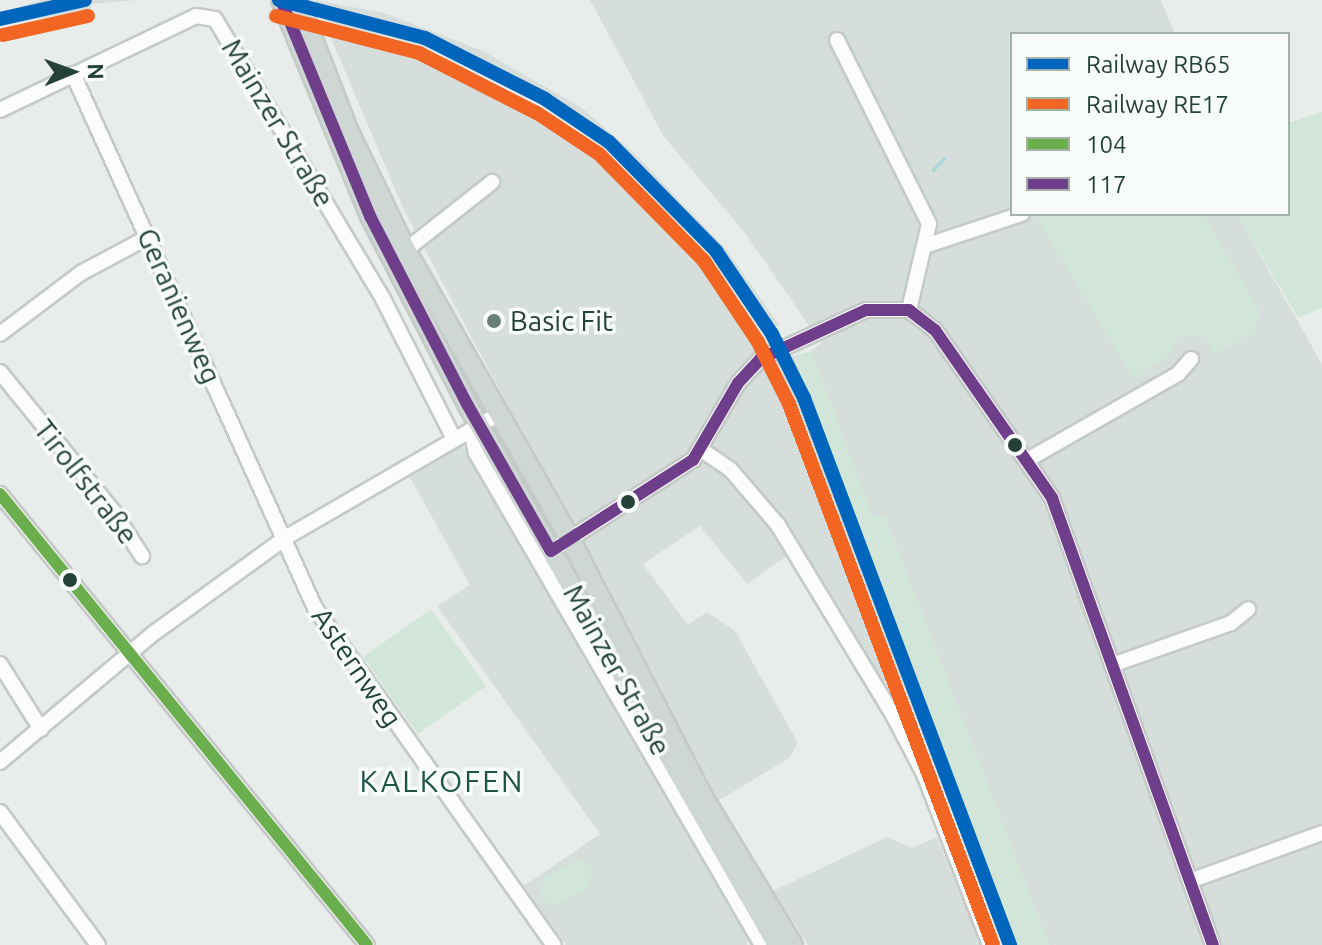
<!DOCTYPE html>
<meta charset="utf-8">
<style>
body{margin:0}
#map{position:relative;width:1322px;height:945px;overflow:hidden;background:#e8edeb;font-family:Ubuntu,sans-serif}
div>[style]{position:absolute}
.built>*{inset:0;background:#d6dedb}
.green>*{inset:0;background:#d1e6d8}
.stream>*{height:3px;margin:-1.5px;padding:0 1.5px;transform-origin:1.5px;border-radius:1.5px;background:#a9d4db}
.roads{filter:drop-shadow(2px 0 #c5cac8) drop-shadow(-2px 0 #c5cac8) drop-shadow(0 2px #c5cac8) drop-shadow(0 -2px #c5cac8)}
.minor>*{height:14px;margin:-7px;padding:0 7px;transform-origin:7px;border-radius:7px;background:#fcfcfc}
.major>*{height:18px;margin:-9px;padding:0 9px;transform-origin:9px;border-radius:9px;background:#cfd7d5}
.bus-1>*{height:12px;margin:-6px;padding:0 6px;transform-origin:6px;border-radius:6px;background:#6bae4d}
.bus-2>*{height:12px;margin:-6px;padding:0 6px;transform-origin:6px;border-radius:6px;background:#6e3e8b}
.rail-1>*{height:14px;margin:-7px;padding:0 7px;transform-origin:7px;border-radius:7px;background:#0065bd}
.rail-2>*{height:14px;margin:-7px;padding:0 7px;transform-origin:7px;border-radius:7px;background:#f26522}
.dots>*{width:22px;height:22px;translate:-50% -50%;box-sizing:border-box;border:4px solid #f7fbf9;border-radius:50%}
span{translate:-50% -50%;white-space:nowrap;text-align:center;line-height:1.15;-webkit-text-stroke:7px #f7fbf9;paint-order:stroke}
.street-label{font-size:28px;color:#24423a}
.poi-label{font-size:28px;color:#24423a}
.left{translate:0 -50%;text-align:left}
.neighbourhood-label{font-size:30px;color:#1f5548;letter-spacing:2px}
.legend{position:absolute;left:1010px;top:32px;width:280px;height:184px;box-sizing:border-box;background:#f7fbf9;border:2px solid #a3b1ad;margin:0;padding:10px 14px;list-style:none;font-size:24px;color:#24423a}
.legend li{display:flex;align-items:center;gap:16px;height:40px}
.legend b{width:40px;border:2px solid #a3b1ad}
.north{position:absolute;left:32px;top:32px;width:80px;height:80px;-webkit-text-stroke:6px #f7fbf9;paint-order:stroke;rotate:89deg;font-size:22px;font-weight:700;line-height:32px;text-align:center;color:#24423a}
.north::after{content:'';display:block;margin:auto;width:28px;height:36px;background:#24423a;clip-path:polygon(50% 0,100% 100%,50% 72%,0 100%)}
</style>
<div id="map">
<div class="built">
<i style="clip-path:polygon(41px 0,136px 0,91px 4px,91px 9px,0 26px,0 14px)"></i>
<i style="clip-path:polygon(315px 0,384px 13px,483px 51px,582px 108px,637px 156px,726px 249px,779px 325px,767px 332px,695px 232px,588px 132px,454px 55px,373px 32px,453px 61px,598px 148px,668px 212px,756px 325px,777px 363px,794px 356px,1018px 945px,1004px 945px,900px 677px,882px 682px,801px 546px,747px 584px,700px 526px,643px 564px,688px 625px,707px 612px,735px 631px,798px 743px,789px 758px,718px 801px,403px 208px)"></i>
<i style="clip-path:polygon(590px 0,1161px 0,1175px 34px,1012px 34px,1012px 214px,1237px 214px,1322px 364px,1322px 945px,1049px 945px,884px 515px,873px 519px,811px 351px,821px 343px,745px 233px,664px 137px)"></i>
<i style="clip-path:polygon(461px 443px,748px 933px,747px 945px,566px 945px,524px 886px,600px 834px,437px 606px,470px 585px,409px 476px)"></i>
<i style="clip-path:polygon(887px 837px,912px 848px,937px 837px,981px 945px,808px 945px,773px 891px)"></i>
</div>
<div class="green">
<i style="clip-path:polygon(1322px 112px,1322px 308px,1298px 318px,1237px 214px,1288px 214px,1288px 123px)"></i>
<i style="clip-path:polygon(1042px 214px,1203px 214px,1260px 312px,1254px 333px,1215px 353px,1203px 337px,1179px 337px,1163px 360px,1133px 378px,1036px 217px)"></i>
<i style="clip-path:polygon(811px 351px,873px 518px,884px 515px,1049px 945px,1018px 945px,794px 356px)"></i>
<i style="clip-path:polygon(431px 609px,486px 686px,418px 734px,363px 657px)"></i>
<i style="clip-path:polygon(577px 860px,590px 865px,592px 878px,584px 891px,551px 907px,540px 898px,544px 878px)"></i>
</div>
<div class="stream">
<i style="left:933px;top:170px;width:16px;rotate:-47deg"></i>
</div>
<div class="roads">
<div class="minor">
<i style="left:837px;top:40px;width:206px;rotate:63.4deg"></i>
<i style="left:929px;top:224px;width:88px;rotate:103.1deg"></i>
<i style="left:73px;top:74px;width:586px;rotate:65.62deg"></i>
<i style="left:315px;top:608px;width:413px;rotate:54.7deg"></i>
<i style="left:0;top:110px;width:217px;rotate:-25.6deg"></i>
<i style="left:196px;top:16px;width:19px;rotate:9deg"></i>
<i style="left:215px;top:19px;width:327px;rotate:59deg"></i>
<i style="left:383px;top:299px;width:157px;rotate:63.1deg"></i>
<i style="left:928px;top:245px;width:99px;rotate:-18.3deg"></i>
<i style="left:406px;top:250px;width:110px;rotate:-38.3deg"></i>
<i style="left:0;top:334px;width:101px;rotate:-37deg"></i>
<i style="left:81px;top:273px;width:76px;rotate:-28.2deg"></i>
<i style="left:0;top:372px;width:179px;rotate:50.9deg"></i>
<i style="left:113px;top:511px;width:54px;rotate:57.2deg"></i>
<i style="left:471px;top:430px;width:24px;rotate:78deg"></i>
<i style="left:476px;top:453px;width:569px;rotate:59.83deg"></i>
<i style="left:703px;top:451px;width:32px;rotate:34deg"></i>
<i style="left:730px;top:469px;width:74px;rotate:49.4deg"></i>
<i style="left:778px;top:525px;width:222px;rotate:58.8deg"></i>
<i style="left:893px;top:715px;width:67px;rotate:62.3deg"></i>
<i style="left:924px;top:774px;width:183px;rotate:68.9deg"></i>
<i style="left:1029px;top:459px;width:172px;rotate:-29.7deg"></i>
<i style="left:1178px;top:374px;width:20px;rotate:-49deg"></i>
<i style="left:0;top:494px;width:581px;rotate:50.86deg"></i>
<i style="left:551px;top:551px;width:169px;rotate:-32.7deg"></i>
<i style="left:693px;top:460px;width:89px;rotate:-59.7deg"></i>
<i style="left:738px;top:383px;width:33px;rotate:-47deg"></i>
<i style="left:760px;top:359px;width:117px;rotate:-24.8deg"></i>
<i style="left:866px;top:310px;width:43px"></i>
<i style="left:909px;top:310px;width:33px;rotate:38deg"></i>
<i style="left:935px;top:330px;width:205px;rotate:55.1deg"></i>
<i style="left:1052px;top:498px;width:475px;rotate:70.2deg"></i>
<i style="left:0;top:664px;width:77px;rotate:57.8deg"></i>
<i style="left:1112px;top:665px;width:126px;rotate:-19.4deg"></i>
<i style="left:1231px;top:623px;width:22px;rotate:-39deg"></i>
<i style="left:0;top:762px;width:201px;rotate:-40deg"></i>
<i style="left:154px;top:633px;width:162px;rotate:-35.9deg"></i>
<i style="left:285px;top:538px;width:247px;rotate:-30.1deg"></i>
<i style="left:0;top:812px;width:165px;rotate:53.6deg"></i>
<i style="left:1190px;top:881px;width:140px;rotate:-20deg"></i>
</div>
<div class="major">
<i style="left:281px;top:0;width:234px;rotate:67.6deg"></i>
<i style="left:370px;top:216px;width:212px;rotate:62.7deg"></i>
<i style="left:467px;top:404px;width:624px;rotate:60.19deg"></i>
<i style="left:298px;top:0;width:142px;rotate:68.9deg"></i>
<i style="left:349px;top:132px;width:131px;rotate:64.2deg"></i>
<i style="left:406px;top:250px;width:332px;rotate:60.4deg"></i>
<i style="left:570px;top:539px;width:288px;rotate:62.7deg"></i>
<i style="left:702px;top:795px;width:175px;rotate:58.8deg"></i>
</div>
</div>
<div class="bus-1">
<i style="left:0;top:494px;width:581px;rotate:50.86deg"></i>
</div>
<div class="bus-2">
<i style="left:281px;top:0;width:234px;rotate:67.6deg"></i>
<i style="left:370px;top:216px;width:212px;rotate:62.7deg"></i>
<i style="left:467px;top:404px;width:169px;rotate:60.3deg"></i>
<i style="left:551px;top:551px;width:169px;rotate:-32.7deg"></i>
<i style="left:693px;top:460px;width:89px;rotate:-59.7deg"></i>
<i style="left:738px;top:383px;width:33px;rotate:-47deg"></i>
<i style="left:760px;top:359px;width:117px;rotate:-24.8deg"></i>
<i style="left:866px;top:310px;width:43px"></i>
<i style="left:909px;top:310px;width:33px;rotate:38deg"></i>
<i style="left:935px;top:330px;width:205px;rotate:55.1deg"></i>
<i style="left:1052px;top:498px;width:475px;rotate:70.2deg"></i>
</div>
<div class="rail-1">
<i style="left:279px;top:0;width:151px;rotate:14.6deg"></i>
<i style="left:425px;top:38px;width:135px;rotate:26.9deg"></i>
<i style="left:545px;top:99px;width:77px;rotate:33.9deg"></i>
<i style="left:609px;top:142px;width:153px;rotate:45.5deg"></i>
<i style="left:716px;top:251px;width:100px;rotate:56deg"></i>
<i style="left:772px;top:334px;width:72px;rotate:63.4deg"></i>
<i style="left:804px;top:398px;width:585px;rotate:69.36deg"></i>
<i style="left:0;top:19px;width:87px;rotate:-12.6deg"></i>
</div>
<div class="rail-2">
<i style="left:276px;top:16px;width:148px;rotate:14.5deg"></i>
<i style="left:419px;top:53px;width:132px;rotate:27deg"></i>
<i style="left:537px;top:113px;width:74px;rotate:33.5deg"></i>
<i style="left:599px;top:154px;width:150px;rotate:45.5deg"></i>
<i style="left:704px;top:261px;width:97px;rotate:56.3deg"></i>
<i style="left:758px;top:342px;width:69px;rotate:63.4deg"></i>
<i style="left:789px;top:404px;width:578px;rotate:69.34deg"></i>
<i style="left:3px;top:35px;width:87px;rotate:-12.6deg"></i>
</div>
<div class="dots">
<i style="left:494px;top:321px;background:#697e78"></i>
<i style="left:1015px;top:445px;background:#24423a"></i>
<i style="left:628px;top:502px;background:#24423a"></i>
<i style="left:70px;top:580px;background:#24423a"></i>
</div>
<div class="street-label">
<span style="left:278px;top:123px;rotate:59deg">Mainzer Straße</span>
<span style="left:179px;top:306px;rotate:66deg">Geranienweg</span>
<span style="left:86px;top:482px;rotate:52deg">Tirolfstraße</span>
<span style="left:357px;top:667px;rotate:56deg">Asternweg</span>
<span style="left:617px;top:670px;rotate:61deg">Mainzer Straße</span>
</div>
<div class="poi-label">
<span class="left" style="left:510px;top:321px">Basic Fit</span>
</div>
<div class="neighbourhood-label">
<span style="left:442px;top:781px">KALKOFEN</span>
</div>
<ul class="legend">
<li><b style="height:10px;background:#0065bd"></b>Railway RB65</li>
<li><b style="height:10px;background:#f26522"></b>Railway RE17</li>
<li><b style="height:10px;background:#6bae4d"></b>104</li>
<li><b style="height:10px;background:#6e3e8b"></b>117</li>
</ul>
<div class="north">N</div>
</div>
